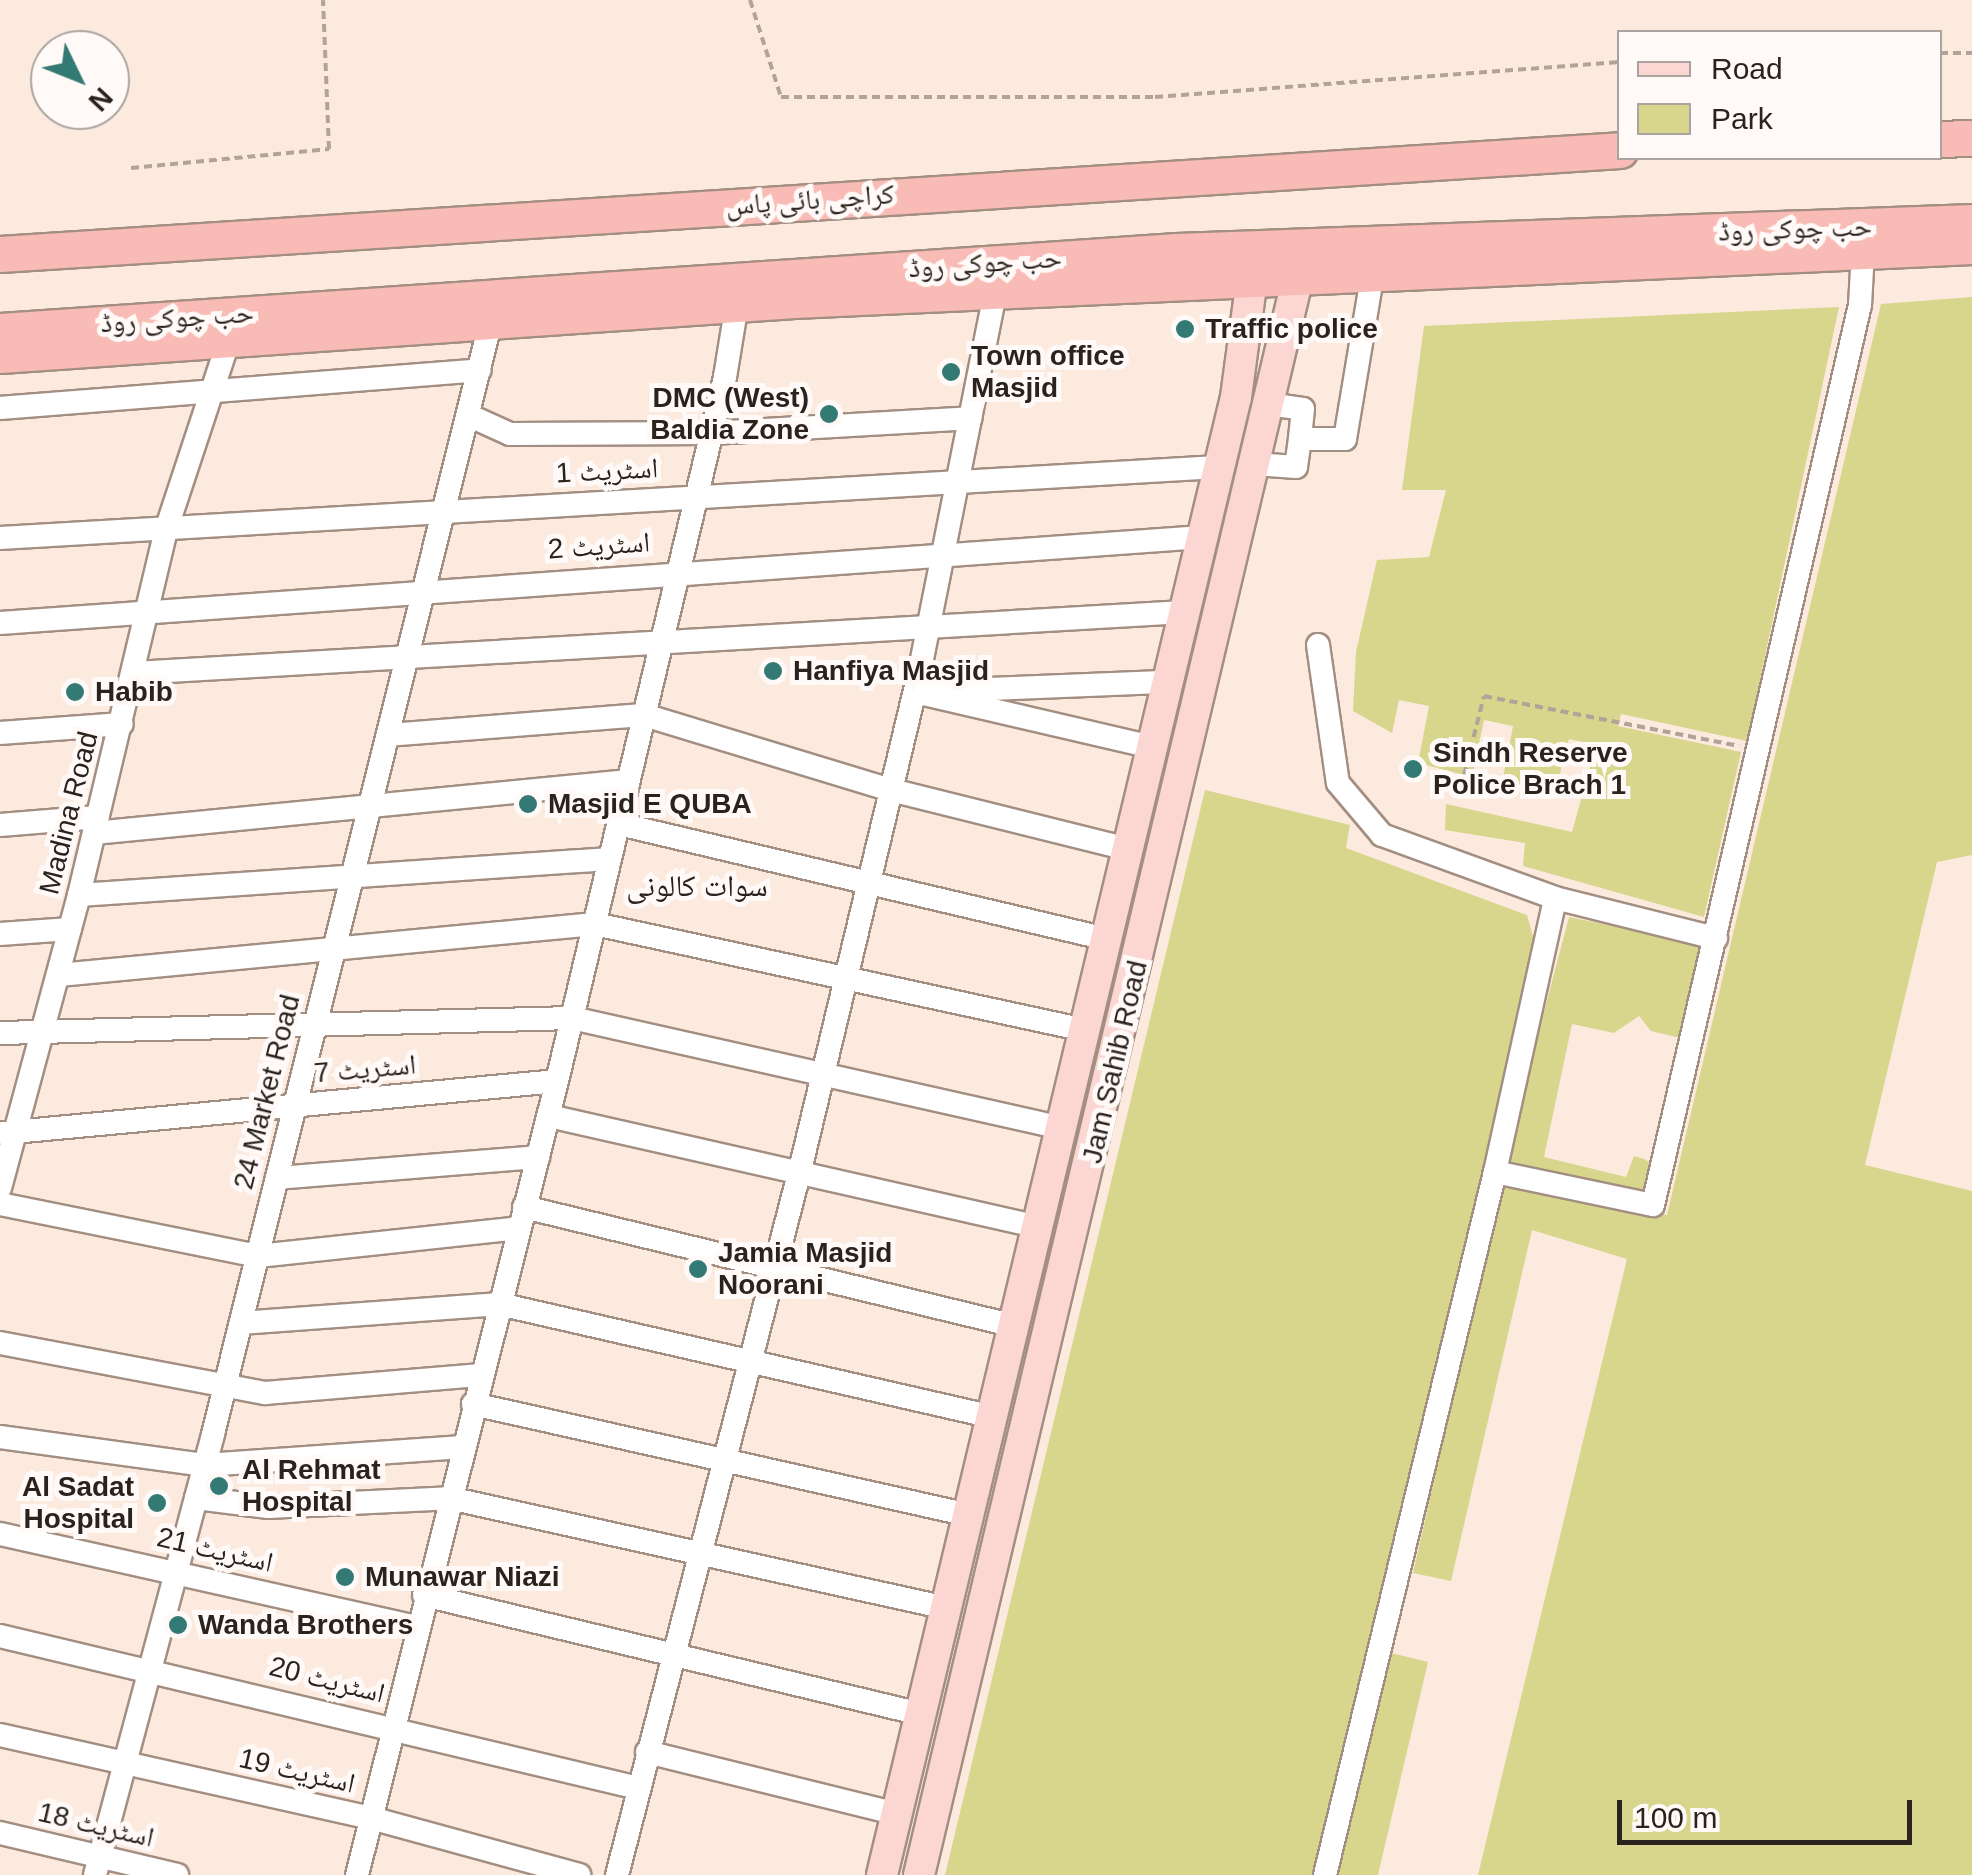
<!DOCTYPE html>
<meta charset="utf-8">
<style>
body{margin:0}
#map{position:relative;width:1972px;height:1875px;overflow:hidden;background:#fceadf;font-family:Helvetica,"Noto Naskh Arabic",sans-serif}
div>[style]{position:absolute}
.green>*{inset:0;background:#d8d58c}
.path>*{height:4px;margin-top:-2px;transform-origin:0;background:repeating-linear-gradient(90deg,#b1a39a 0 8px,transparent 0 13px)}
.roads{filter:drop-shadow(2px 0 #a38e82) drop-shadow(-2px 0 #a38e82) drop-shadow(0 2px #a38e82) drop-shadow(0 -2px #a38e82)}
.minor>*{height:22px;margin:-11px;padding:0 11px;transform-origin:11px;border-radius:11px;background:#fff}
.major>*{height:30px;margin:-15px;padding:0 15px;transform-origin:15px;border-radius:15px;background:#fbd6d3}
.highway>*{height:35px;margin:-17.5px;padding:0 17.5px;transform-origin:17.5px;border-radius:17.5px;background:#f8bbb5}
.dots>*{width:28px;height:28px;translate:-50% -50%;box-sizing:border-box;border:5px solid #fffaf8;border-radius:50%}
span{translate:-50% -50%;white-space:nowrap;text-align:center;line-height:1.15;-webkit-text-stroke:10px #fffaf8;paint-order:stroke}
.street-label{font-size:28px;color:#2a221d}
.poi-label{font-size:28px;color:#2a221d;font-weight:700}
.left{translate:0 -50%;text-align:left}
.right{translate:-100% -50%;text-align:right}
.neighbourhood-label{font-size:30px;color:#2a221d}
.legend{position:absolute;left:1617px;top:30px;width:325px;height:130px;box-sizing:border-box;background:#fffaf8;border:2px solid #aaa4a0;margin:0;padding:12px 18px;list-style:none;font-size:30px;color:#2a221d}
.legend li{display:flex;align-items:center;gap:20px;height:50px}
.legend b{width:50px;border:2px solid #aaa4a0}
.north{position:absolute;left:30px;top:30px;width:100px;height:100px;box-sizing:border-box;background:#fffaf8;border:2px solid #aaa4a0;border-radius:50%;rotate:133deg;font-size:28px;font-weight:700;line-height:40px;text-align:center;color:#2a221d}
.north::after{content:'';display:block;margin:auto;width:35px;height:45px;background:#337a74;clip-path:polygon(50% 0,100% 100%,50% 72%,0 100%)}
.scale{position:absolute;left:1617px;top:1800px;width:295px;height:45px;box-sizing:border-box;border:5px solid #2a221d;border-top:0;padding-left:12px;font-size:30px;line-height:35px;white-space:nowrap;color:#2a221d;-webkit-text-stroke:8px #fffaf8;paint-order:stroke}
</style>
<div id="map">
<div class="green">
<i style="clip-path:polygon(1972px 297px,1972px 855px,1937px 862px,1865px 1165px,1972px 1191px,1972px 1875px,1478px 1875px,1627px 1259px,1532px 1230px,1451px 1581px,1413px 1573px,1502px 1182px,1667px 1215px,1881px 304px)"></i>
<i style="clip-path:polygon(1839px 307px,1747px 741px,1621px 714px,1618px 726px,1741px 752px,1704px 917px,1523px 866px,1525px 843px,1445px 830px,1446px 804px,1572px 832px,1596px 745px,1569px 739px,1554px 796px,1502px 783px,1513px 726px,1484px 720px,1472px 777px,1418px 763px,1429px 706px,1399px 700px,1392px 733px,1353px 711px,1356px 652px,1377px 560px,1429px 557px,1446px 490px,1402px 490px,1424px 326px)"></i>
<i style="clip-path:polygon(1205px 790px,1350px 825px,1346px 848px,1527px 915px,1536px 947px,1441px 1354px,1316px 1875px,945px 1875px)"></i>
<i style="clip-path:polygon(1569px 917px,1699px 943px,1706px 953px,1685px 1039px,1651px 1031px,1639px 1016px,1614px 1033px,1572px 1024px,1544px 1157px,1626px 1177px,1634px 1156px,1644px 1159px,1656px 1166px,1651px 1192px,1643px 1195px,1504px 1164px)"></i>
<i style="clip-path:polygon(1391px 1653px,1428px 1662px,1378px 1875px,1337px 1875px)"></i>
</div>
<div class="path">
<i style="left:750px;top:0;width:102px;rotate:72.3deg"></i>
<i style="left:781px;top:97px;width:374px"></i>
<i style="left:1155px;top:97px;width:466px;rotate:-4.3deg"></i>
<i style="left:1940px;top:53px;width:32px"></i>
<i style="left:131px;top:168px;width:199px;rotate:-5.5deg"></i>
<i style="left:329px;top:149px;width:149px;rotate:-92.3deg"></i>
<i style="left:1464px;top:775px;width:81px;rotate:-75.8deg"></i>
<i style="left:1484px;top:696px;width:260px;rotate:11.1deg"></i>
</div>
<div class="roads">
<div class="minor">
<i style="left:1268px;top:404px;width:35px;rotate:8deg"></i>
<i style="left:1303px;top:409px;width:30px;rotate:96deg"></i>
<i style="left:1300px;top:439px;width:45px"></i>
<i style="left:1345px;top:439px;width:170px;rotate:-80.5deg"></i>
<i style="left:0;top:408px;width:481px;rotate:-4.5deg"></i>
<i style="left:468px;top:415px;width:46px;rotate:24.3deg"></i>
<i style="left:510px;top:434px;width:202px;rotate:-0.3deg"></i>
<i style="left:712px;top:433px;width:259px;rotate:-3.3deg"></i>
<i style="left:1255px;top:464px;width:41px;rotate:4.2deg"></i>
<i style="left:1296px;top:467px;width:28px;rotate:-82deg"></i>
<i style="left:0;top:538px;width:1220px;rotate:-3.34deg"></i>
<i style="left:0;top:623px;width:1205px;rotate:-4.09deg"></i>
<i style="left:1318px;top:645px;width:139px;rotate:81.8deg"></i>
<i style="left:1338px;top:783px;width:68px;rotate:49.8deg"></i>
<i style="left:1382px;top:835px;width:184px;rotate:20deg"></i>
<i style="left:134px;top:673px;width:1052px;rotate:-3.32deg"></i>
<i style="left:0;top:733px;width:122px;rotate:-4.2deg"></i>
<i style="left:388px;top:735px;width:257px;rotate:-4.5deg"></i>
<i style="left:644px;top:715px;width:258px;rotate:16.9deg"></i>
<i style="left:891px;top:790px;width:244px;rotate:14deg"></i>
<i style="left:1152px;top:747px;width:243px;rotate:-166.9deg"></i>
<i style="left:915px;top:692px;width:253px;rotate:-2.3deg"></i>
<i style="left:619px;top:824px;width:501px;rotate:13.26deg"></i>
<i style="left:0;top:825px;width:98px;rotate:-4.7deg"></i>
<i style="left:94px;top:833px;width:537px;rotate:-5.56deg"></i>
<i style="left:79px;top:895px;width:532px;rotate:-3.88deg"></i>
<i style="left:0;top:934px;width:70px;rotate:-4.1deg"></i>
<i style="left:59px;top:975px;width:538px;rotate:-5.44deg"></i>
<i style="left:595px;top:924px;width:501px;rotate:12.21deg"></i>
<i style="left:0;top:1033px;width:572px;rotate:-1.5deg"></i>
<i style="left:572px;top:1018px;width:502px;rotate:12.65deg"></i>
<i style="left:549px;top:1116px;width:502px;rotate:12.76deg"></i>
<i style="left:3px;top:1133px;width:556px;rotate:-5.36deg"></i>
<i style="left:1495px;top:1172px;width:280px;rotate:-77.6deg"></i>
<i style="left:1555px;top:898px;width:166px;rotate:14deg"></i>
<i style="left:277px;top:1178px;width:262px;rotate:-4.6deg"></i>
<i style="left:0;top:1188px;width:303px;rotate:-74.9deg"></i>
<i style="left:79px;top:895px;width:378px;rotate:-76.6deg"></i>
<i style="left:167px;top:527px;width:198px;rotate:-71.7deg"></i>
<i style="left:0;top:1204px;width:263px;rotate:11.4deg"></i>
<i style="left:258px;top:1256px;width:262px;rotate:-6.1deg"></i>
<i style="left:524px;top:1207px;width:505px;rotate:13.62deg"></i>
<i style="left:241px;top:1323px;width:259px;rotate:-4.2deg"></i>
<i style="left:499px;top:1304px;width:507px;rotate:12.88deg"></i>
<i style="left:0;top:1343px;width:270px;rotate:10.7deg"></i>
<i style="left:265px;top:1393px;width:217px;rotate:-4.8deg"></i>
<i style="left:473px;top:1404px;width:508px;rotate:12.61deg"></i>
<i style="left:0;top:1437px;width:207px;rotate:7.8deg"></i>
<i style="left:205px;top:1465px;width:258px;rotate:-4deg"></i>
<i style="left:196px;top:1498px;width:73px;rotate:7.1deg"></i>
<i style="left:268px;top:1507px;width:181px;rotate:-2.8deg"></i>
<i style="left:449px;top:1498px;width:510px;rotate:12.46deg"></i>
<i style="left:0;top:1534px;width:426px;rotate:12.6deg"></i>
<i style="left:424px;top:1595px;width:511px;rotate:13.47deg"></i>
<i style="left:0;top:1636px;width:656px;rotate:13.4deg"></i>
<i style="left:0;top:1735px;width:380px;rotate:12.6deg"></i>
<i style="left:371px;top:1818px;width:216px;rotate:15.3deg"></i>
<i style="left:647px;top:1752px;width:258px;rotate:13.9deg"></i>
<i style="left:0;top:1833px;width:182px;rotate:13.3deg"></i>
<i style="left:95px;top:1875px;width:457px;rotate:-75deg"></i>
<i style="left:213px;top:1434px;width:1147px;rotate:-75.98deg"></i>
<i style="left:357px;top:1875px;width:819px;rotate:-75.86deg"></i>
<i style="left:557px;top:1081px;width:724px;rotate:-76.58deg"></i>
<i style="left:725px;top:377px;width:74px;rotate:-80.7deg"></i>
<i style="left:617px;top:1875px;width:732px;rotate:-75.45deg"></i>
<i style="left:801px;top:1166px;width:511px;rotate:-76.53deg"></i>
<i style="left:920px;top:669px;width:388px;rotate:-78.7deg"></i>
<i style="left:1325px;top:1875px;width:723px;rotate:-76.41deg"></i>
<i style="left:1495px;top:1172px;width:161px;rotate:11.8deg"></i>
<i style="left:1653px;top:1205px;width:923px;rotate:-77.05deg"></i>
<i style="left:1860px;top:305px;width:54px;rotate:-86.8deg"></i>
</div>
<div class="major">
<i style="left:882px;top:1875px;width:1520px;rotate:-76.53deg"></i>
<i style="left:1236px;top:397px;width:142px;rotate:-82.3deg"></i>
<i style="left:919px;top:1875px;width:1665px;rotate:-76.66deg"></i>
</div>
<div class="highway">
<i style="left:1940px;top:139px;width:32px;rotate:-2deg"></i>
<i style="left:0;top:254px;width:1623px;rotate:-3.67deg"></i>
<i style="left:0;top:331px;width:1179px;rotate:-3.89deg"></i>
<i style="left:1176px;top:251px;width:797px;rotate:-2.09deg"></i>
<i style="left:0;top:355px;width:796px;rotate:-3.96deg"></i>
<i style="left:794px;top:300px;width:1179px;rotate:-2.62deg"></i>
</div>
</div>
<div class="dots">
<i style="left:1185px;top:329px;background:#337a74"></i>
<i style="left:951px;top:372px;background:#337a74"></i>
<i style="left:829px;top:414px;background:#337a74"></i>
<i style="left:773px;top:671px;background:#337a74"></i>
<i style="left:75px;top:692px;background:#337a74"></i>
<i style="left:1413px;top:769px;background:#337a74"></i>
<i style="left:528px;top:804px;background:#337a74"></i>
<i style="left:698px;top:1269px;background:#337a74"></i>
<i style="left:219px;top:1486px;background:#337a74"></i>
<i style="left:157px;top:1503px;background:#337a74"></i>
<i style="left:345px;top:1577px;background:#337a74"></i>
<i style="left:178px;top:1625px;background:#337a74"></i>
</div>
<div class="street-label">
<span style="left:810px;top:200px;rotate:-4deg">کراچی بائی پاس</span>
<span style="left:1795px;top:229px;rotate:-2deg">حب چوکی روڈ</span>
<span style="left:985px;top:263px;rotate:-4deg">حب چوکی روڈ</span>
<span style="left:177px;top:318px;rotate:-4deg">حب چوکی روڈ</span>
<span style="left:607px;top:471px;rotate:-3deg">اسٹریٹ 1</span>
<span style="left:599px;top:546px;rotate:-4deg">اسٹریٹ 2</span>
<span style="left:69px;top:813px;rotate:-76deg">Madina Road</span>
<span style="left:1115px;top:1062px;rotate:-77deg">Jam Sahib Road</span>
<span style="left:365px;top:1069px;rotate:-5deg">اسٹریٹ 7</span>
<span style="left:267px;top:1092px;rotate:-76deg">24 Market Road</span>
<span style="left:215px;top:1550px;rotate:13deg">اسٹریٹ 21</span>
<span style="left:327px;top:1680px;rotate:14deg">اسٹریٹ 20</span>
<span style="left:297px;top:1771px;rotate:13deg">اسٹریٹ 19</span>
<span style="left:96px;top:1825px;rotate:13deg">اسٹریٹ 18</span>
</div>
<div class="poi-label">
<span class="left" style="left:1205px;top:329px">Traffic police</span>
<span class="left" style="left:971px;top:372px">Town office<br>Masjid</span>
<span class="right" style="left:809px;top:414px">DMC (West)<br>Baldia Zone</span>
<span class="left" style="left:793px;top:671px">Hanfiya Masjid</span>
<span class="left" style="left:95px;top:692px">Habib</span>
<span class="left" style="left:1433px;top:769px">Sindh Reserve<br>Police Brach 1</span>
<span class="left" style="left:548px;top:804px">Masjid E QUBA</span>
<span class="left" style="left:718px;top:1269px">Jamia Masjid<br>Noorani</span>
<span class="left" style="left:242px;top:1486px">Al Rehmat<br>Hospital</span>
<span class="right" style="left:134px;top:1503px">Al Sadat<br>Hospital</span>
<span class="left" style="left:365px;top:1577px">Munawar Niazi</span>
<span class="left" style="left:198px;top:1625px">Wanda Brothers</span>
</div>
<div class="neighbourhood-label">
<span style="left:697px;top:886px">سوات کالونی</span>
</div>
<ul class="legend">
<li><b style="height:12px;background:#fbd6d3"></b>Road</li>
<li><b style="height:28px;background:#d8d58c"></b>Park</li>
</ul>
<div class="north">N</div>
<div class="scale">100 m</div>
</div>
